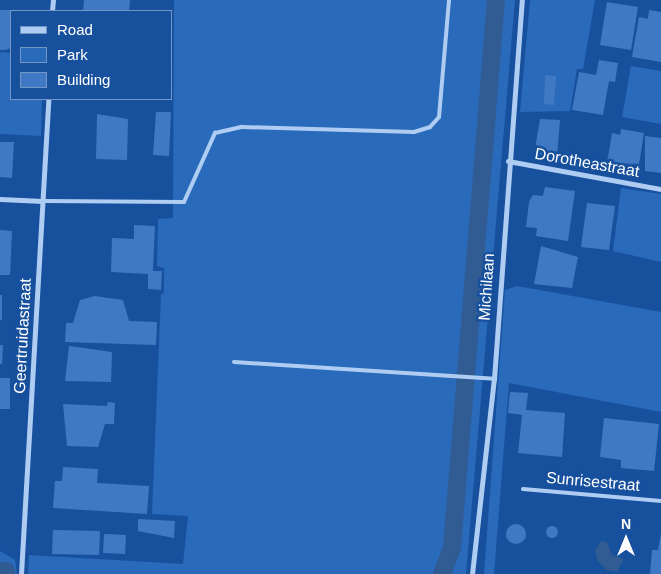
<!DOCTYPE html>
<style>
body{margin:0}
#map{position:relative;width:661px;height:574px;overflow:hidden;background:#17509d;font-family:Helvetica,sans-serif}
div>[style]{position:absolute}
.green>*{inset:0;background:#2a6abb}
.water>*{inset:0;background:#315b93}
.canal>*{height:18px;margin:-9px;padding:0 9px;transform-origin:9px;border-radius:9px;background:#315b93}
.building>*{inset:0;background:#4079c3}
.round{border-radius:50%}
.service>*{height:4px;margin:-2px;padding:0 2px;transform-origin:2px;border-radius:2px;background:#afcdf3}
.minor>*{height:5px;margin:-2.5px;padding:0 2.5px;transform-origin:2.5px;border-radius:2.5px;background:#afcdf3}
span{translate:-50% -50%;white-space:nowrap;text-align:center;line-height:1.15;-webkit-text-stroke:5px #17509d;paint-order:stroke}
.street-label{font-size:16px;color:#fff}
.legend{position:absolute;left:10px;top:10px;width:162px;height:90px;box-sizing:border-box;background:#17509d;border:1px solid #7496c4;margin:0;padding:6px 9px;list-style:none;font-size:15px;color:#fff}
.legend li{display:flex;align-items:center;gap:10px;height:25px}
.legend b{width:25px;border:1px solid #7496c4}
.north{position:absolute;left:601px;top:514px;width:50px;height:50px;-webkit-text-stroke:4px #17509d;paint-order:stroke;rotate:0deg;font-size:14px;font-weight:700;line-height:20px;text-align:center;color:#fff}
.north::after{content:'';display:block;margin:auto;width:18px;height:22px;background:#fff;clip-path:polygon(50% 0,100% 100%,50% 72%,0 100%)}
</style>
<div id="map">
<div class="green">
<i style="clip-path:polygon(174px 0,515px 0,466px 574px,28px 574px,29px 555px,183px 564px,188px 516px,152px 514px,161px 294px,164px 293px,164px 268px,157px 266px,158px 219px,173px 218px)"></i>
<i style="clip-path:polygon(530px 0,595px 0,583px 69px,577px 69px,570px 111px,520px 112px)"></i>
<i style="clip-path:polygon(0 52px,11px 53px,11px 99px,42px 99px,41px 136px,0 134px)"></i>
<i style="clip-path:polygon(631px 66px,661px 71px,661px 124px,622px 117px)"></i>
<i style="clip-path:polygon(621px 188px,661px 194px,661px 262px,613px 251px)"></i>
<i style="clip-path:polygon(517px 286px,661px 312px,661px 412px,509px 383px,494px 574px,484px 574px,505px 290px)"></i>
<i style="clip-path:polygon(0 551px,15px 560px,17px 574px,0 574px)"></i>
</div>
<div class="water">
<i style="clip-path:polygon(601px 541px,607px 542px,612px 555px,624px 559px,617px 572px,606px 570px,597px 560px,595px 550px)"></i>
</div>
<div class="canal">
<i style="left:0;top:571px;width:6px"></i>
<i style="left:442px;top:574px;width:28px;rotate:-69deg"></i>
<i style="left:452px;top:548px;width:550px;rotate:-85.41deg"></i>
</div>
<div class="building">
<i style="clip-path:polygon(84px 0,130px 0,129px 11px,83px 11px)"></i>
<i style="clip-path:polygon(607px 2px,638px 7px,631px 50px,600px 45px)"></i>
<i style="clip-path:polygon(0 10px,11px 10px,11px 48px,6px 50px,0 50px)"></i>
<i style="clip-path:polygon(649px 10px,661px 12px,661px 62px,632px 57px,639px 17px,648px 19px)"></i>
<i style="clip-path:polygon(599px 60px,618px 63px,615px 82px,609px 81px,603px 115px,572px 110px,579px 72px,596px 75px)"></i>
<i style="clip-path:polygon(545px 75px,556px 76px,554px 105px,544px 104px)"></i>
<i style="clip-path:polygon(156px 112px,171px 112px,169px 156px,153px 155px)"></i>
<i style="clip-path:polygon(97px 114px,128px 119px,127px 160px,96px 159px)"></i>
<i style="clip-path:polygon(540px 119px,560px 120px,557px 156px,534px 154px)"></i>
<i style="clip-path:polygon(621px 129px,644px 133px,639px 164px,607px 163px,612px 133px,620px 135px)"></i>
<i style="clip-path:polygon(645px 136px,661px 138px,661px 173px,645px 171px)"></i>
<i style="clip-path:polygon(0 142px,14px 142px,12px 178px,0 177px)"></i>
<i style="clip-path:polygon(545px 187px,575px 191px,568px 241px,536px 236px,537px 228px,526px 227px,529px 202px,533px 195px,543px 196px)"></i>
<i style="clip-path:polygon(587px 203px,615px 206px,609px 250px,581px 247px)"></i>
<i style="clip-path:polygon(134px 225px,155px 226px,153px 271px,162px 271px,161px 290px,148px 289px,148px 274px,111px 272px,112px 238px,134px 239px)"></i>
<i style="clip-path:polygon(0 230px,12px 231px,10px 275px,0 275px)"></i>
<i style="clip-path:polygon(541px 246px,578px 257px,572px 288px,534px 284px)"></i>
<i style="clip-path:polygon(0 295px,2px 295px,2px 320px,0 320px)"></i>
<i style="clip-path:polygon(95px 296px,123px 300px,129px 321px,157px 322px,156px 345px,65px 342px,66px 323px,73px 323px,80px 300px)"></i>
<i style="clip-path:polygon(0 345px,3px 345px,2px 364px,0 364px)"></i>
<i style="clip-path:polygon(69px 346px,112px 352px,111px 382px,65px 381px)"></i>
<i style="clip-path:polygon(0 378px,10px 378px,10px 409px,0 409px)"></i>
<i style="clip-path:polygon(510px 392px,528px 393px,526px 410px,565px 413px,562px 457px,518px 453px,522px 415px,508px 413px)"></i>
<i style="clip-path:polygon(108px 402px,115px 403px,114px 424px,105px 424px,98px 447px,67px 446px,63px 404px,107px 406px)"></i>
<i style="clip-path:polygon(604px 418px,659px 424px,654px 471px,621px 468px,621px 460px,600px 457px)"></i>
<i style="clip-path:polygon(63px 467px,98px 469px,97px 483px,149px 486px,147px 514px,53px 508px,55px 481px,62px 481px)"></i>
<i style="clip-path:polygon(138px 519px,175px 521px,174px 538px,138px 531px)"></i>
<i class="round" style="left:506px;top:524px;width:20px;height:20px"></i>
<i class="round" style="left:546px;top:526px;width:12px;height:12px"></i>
<i style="clip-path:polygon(53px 530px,100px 531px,99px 555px,52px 554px)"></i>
<i style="clip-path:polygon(661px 533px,661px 574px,650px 574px,652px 550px,658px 550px)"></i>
<i style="clip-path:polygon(104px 534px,126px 535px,125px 554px,103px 553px)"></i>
</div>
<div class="service">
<i style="left:43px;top:201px;width:141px;rotate:0.4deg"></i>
<i style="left:184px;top:202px;width:76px;rotate:-65.8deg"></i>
<i style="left:215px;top:133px;width:28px;rotate:-13deg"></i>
<i style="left:242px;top:127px;width:172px;rotate:1.7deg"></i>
<i style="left:414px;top:132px;width:17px;rotate:-17deg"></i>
<i style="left:430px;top:127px;width:13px;rotate:-48deg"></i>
<i style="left:439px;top:117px;width:117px;rotate:-85.1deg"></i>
<i style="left:234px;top:362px;width:261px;rotate:3.7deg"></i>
<i style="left:523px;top:489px;width:139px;rotate:5deg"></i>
</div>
<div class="minor">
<i style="left:52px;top:11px;width:11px;rotate:-85deg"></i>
<i style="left:508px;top:161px;width:156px;rotate:10.4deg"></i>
<i style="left:0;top:199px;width:43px;rotate:2.7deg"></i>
<i style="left:21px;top:574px;width:476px;rotate:-86.7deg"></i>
<i style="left:472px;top:574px;width:196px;rotate:-83.6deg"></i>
<i style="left:494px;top:379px;width:380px;rotate:-85.8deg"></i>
</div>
<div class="street-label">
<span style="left:587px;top:163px;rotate:10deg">Dorotheastraat</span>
<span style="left:487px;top:287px;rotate:-86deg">Michilaan</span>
<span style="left:23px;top:336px;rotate:-87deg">Geertruidastraat</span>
<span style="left:593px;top:482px;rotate:5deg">Sunrisestraat</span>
</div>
<ul class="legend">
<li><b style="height:6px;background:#afcdf3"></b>Road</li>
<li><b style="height:14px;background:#2a6abb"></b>Park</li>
<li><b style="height:14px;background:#4079c3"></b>Building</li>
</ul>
<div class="north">N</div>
</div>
